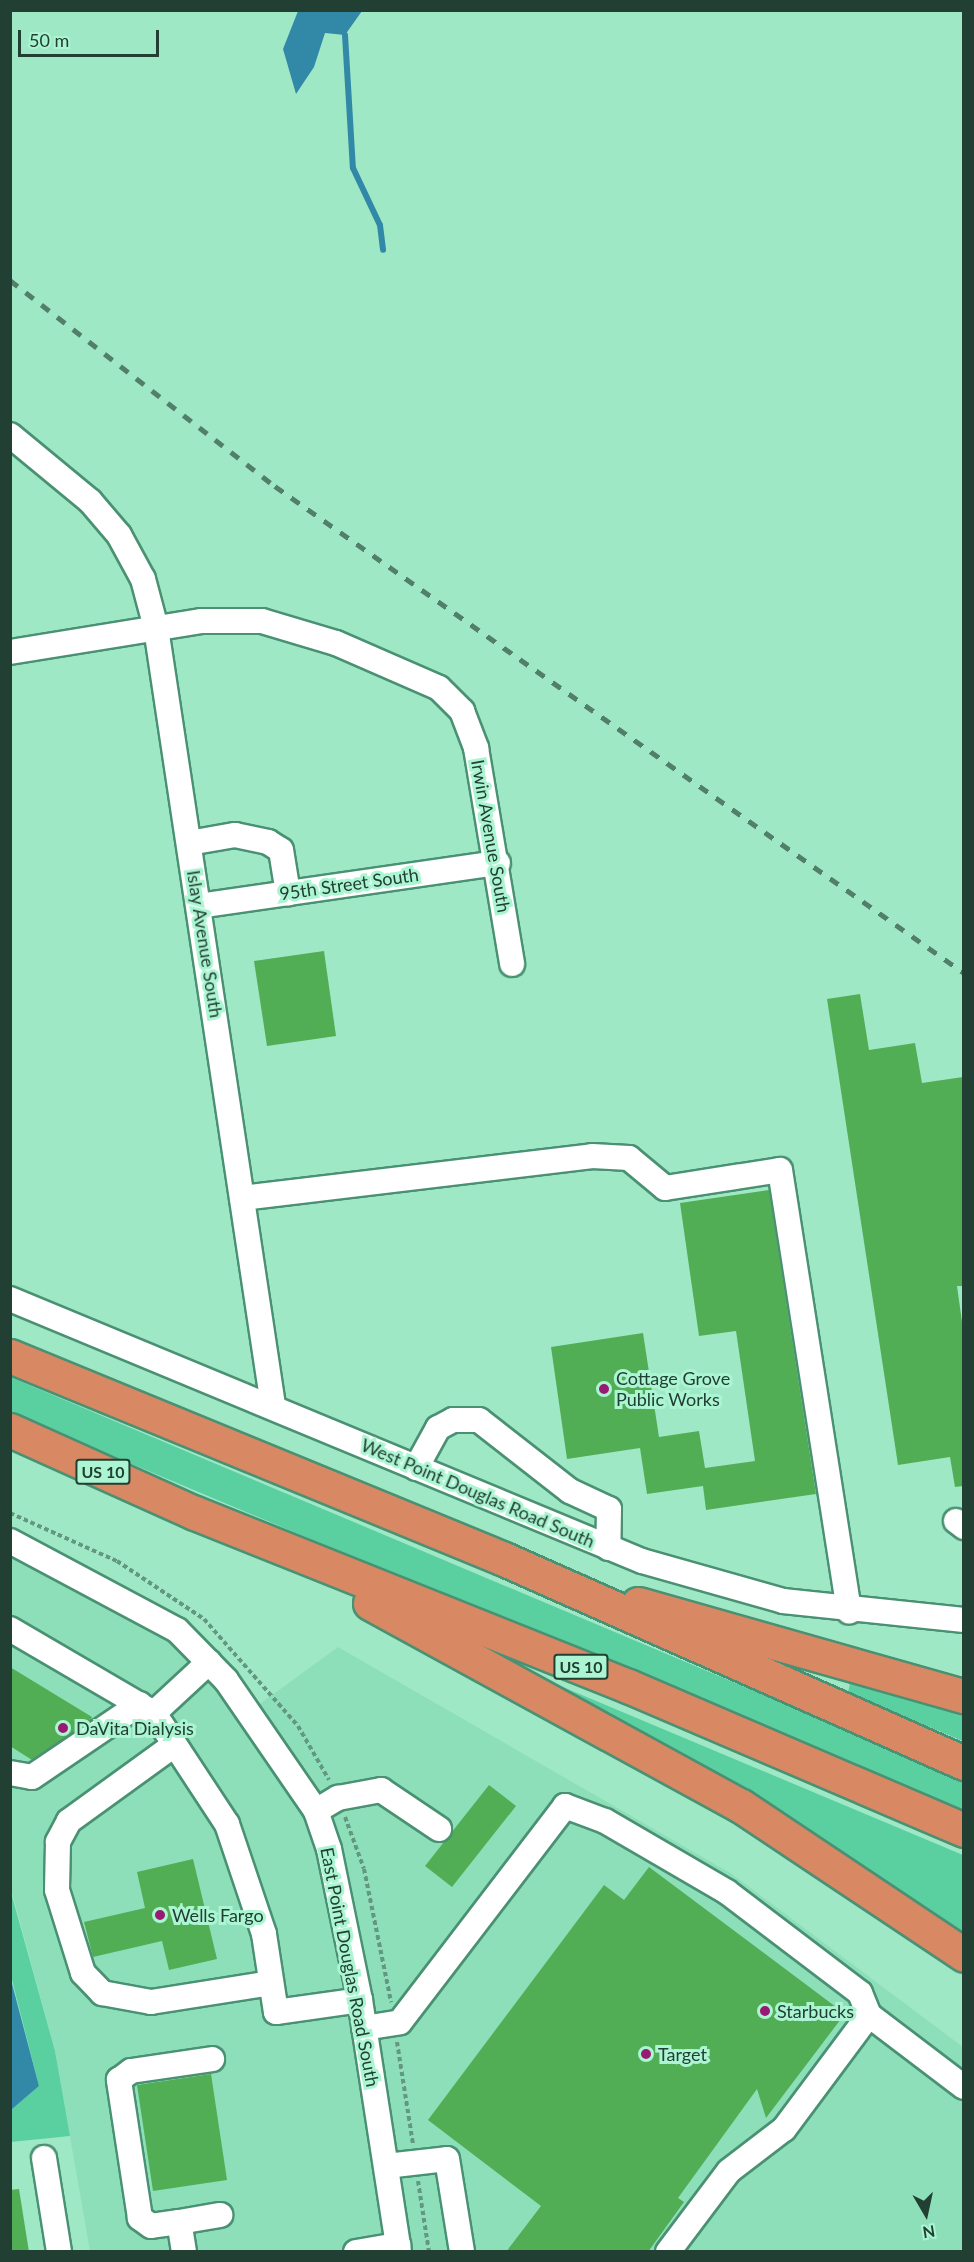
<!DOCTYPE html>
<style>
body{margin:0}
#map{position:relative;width:974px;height:2262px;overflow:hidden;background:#9fe8c6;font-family:Lato,sans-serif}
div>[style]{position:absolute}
.built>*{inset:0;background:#8ddfba}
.green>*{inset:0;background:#5ad0a1}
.water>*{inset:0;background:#3289a7}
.stream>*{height:6px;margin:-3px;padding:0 3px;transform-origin:3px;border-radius:3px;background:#3289a7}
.building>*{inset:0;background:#52ae55}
.path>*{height:4px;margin-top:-2px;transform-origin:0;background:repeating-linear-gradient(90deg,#63977f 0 4.5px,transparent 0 7.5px)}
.roads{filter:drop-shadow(2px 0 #4a9173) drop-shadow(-2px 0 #4a9173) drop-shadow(0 2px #4a9173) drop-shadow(0 -2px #4a9173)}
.minor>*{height:24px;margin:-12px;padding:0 12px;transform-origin:12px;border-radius:12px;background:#fff}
.highway>*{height:33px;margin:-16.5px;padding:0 16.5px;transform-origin:16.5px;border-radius:16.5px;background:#d98864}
.rail>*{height:4.5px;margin-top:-2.25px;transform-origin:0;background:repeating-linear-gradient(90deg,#517f6a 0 10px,transparent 0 20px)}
.dots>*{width:16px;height:16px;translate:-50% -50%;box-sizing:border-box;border:3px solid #acf5d3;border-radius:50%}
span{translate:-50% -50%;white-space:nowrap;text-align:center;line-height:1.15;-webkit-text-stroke:6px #acf5d3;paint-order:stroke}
.shield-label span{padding:2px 4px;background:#acf5d3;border:2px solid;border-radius:4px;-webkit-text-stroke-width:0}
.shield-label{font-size:16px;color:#213f32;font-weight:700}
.street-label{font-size:18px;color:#213f32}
.poi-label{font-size:18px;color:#213f32}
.left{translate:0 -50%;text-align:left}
.frame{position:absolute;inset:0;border:12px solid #213f32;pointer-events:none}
.north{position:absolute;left:896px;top:2184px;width:60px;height:60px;-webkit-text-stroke:4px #acf5d3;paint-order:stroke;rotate:171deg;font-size:16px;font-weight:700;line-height:24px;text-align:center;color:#213f32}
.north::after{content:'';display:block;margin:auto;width:21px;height:27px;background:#213f32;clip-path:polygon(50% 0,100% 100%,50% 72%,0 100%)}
.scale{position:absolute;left:18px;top:30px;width:141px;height:27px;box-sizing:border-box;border:3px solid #213f32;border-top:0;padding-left:8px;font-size:18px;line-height:21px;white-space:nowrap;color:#213f32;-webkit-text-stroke:4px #acf5d3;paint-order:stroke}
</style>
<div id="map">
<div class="built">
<i style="clip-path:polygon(10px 1541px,137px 1605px,249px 1712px,338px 1647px,732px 1874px,963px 2047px,963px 2251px,90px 2251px,55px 2051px,11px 1889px)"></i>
</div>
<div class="green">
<i style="clip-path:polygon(10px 1377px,963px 1779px,963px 1814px,11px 1413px)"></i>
<i style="clip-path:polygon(851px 1678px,963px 1709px,963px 1741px,848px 1693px)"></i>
<i style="clip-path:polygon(551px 1682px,963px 1855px,963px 1940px,726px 1783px)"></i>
<i style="clip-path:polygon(10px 1889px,55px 2051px,70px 2136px,11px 2142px,11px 2110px,39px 2086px,11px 1976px)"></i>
</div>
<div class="water">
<i style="clip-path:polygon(298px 11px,362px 11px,345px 35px,325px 33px,314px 67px,296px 94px,283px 49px)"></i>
<i style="clip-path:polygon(10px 1976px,39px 2086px,11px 2110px,10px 2110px)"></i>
</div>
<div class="stream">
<i style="left:345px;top:35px;width:133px;rotate:86.6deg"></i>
<i style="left:353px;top:168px;width:63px;rotate:64.7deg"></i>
<i style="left:380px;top:225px;width:25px;rotate:83deg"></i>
</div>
<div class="building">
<i style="clip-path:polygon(324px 951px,336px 1036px,267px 1046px,254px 961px)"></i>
<i style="clip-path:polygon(860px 994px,869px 1050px,915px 1043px,922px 1083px,963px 1077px,963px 1286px,957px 1286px,963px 1329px,963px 1486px,955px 1487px,950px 1457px,898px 1465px,827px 999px)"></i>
<i style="clip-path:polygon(769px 1190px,816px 1494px,706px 1510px,703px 1486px,647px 1494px,640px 1448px,567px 1459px,551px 1347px,643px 1333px,659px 1437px,699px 1431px,705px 1468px,755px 1461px,736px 1331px,699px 1336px,680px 1203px)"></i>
<i style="clip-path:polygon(10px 1667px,92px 1717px,90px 1721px,32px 1760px,10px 1746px)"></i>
<i style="clip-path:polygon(489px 1785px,516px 1806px,452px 1887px,425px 1866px)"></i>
<i style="clip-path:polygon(193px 1859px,217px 1959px,169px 1970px,162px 1941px,93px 1957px,84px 1922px,145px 1908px,137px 1872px)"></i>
<i style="clip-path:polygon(649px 1867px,836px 2007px,850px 2007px,766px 2118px,757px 2089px,678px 2198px,684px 2202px,648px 2252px,506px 2252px,541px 2206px,428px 2120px,604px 1885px,624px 1900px)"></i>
<i style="clip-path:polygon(211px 2074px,227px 2180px,153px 2191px,137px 2085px)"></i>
<i style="clip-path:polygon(19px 2189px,29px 2252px,10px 2252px,10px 2190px)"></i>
</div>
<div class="path">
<i style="left:10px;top:1513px;width:117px;rotate:24.2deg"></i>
<i style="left:117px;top:1561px;width:105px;rotate:33.7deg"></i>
<i style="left:204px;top:1619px;width:142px;rotate:48.7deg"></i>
<i style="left:298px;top:1726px;width:62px;rotate:60.1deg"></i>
<i style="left:345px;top:1817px;width:55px;rotate:69.9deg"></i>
<i style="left:364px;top:1869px;width:136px;rotate:78.5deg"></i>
<i style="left:397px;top:2042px;width:103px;rotate:81.1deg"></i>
<i style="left:418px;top:2181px;width:72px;rotate:81.2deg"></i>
</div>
<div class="roads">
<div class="minor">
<i style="left:10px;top:435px;width:104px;rotate:39.5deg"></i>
<i style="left:90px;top:501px;width:45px;rotate:49.5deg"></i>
<i style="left:119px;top:535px;width:50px;rotate:61.4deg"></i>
<i style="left:143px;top:579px;width:51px;rotate:75.1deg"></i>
<i style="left:156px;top:628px;width:786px;rotate:81.44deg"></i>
<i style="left:10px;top:652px;width:193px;rotate:-9.2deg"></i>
<i style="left:201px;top:621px;width:61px"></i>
<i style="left:262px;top:621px;width:77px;rotate:16.6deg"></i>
<i style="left:336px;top:643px;width:112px;rotate:23.6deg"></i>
<i style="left:439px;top:688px;width:33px;rotate:45deg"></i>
<i style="left:462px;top:711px;width:40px;rotate:69deg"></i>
<i style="left:476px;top:748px;width:219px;rotate:80.5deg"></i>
<i style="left:189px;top:843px;width:47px;rotate:-9.9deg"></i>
<i style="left:235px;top:835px;width:34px;rotate:12deg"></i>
<i style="left:268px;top:842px;width:15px;rotate:32deg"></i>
<i style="left:281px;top:850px;width:44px;rotate:80.8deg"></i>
<i style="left:199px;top:906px;width:302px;rotate:-8.2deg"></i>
<i style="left:242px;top:1198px;width:353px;rotate:-6.8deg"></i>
<i style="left:592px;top:1156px;width:37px;rotate:3deg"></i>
<i style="left:629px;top:1158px;width:47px;rotate:39.8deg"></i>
<i style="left:665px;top:1188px;width:116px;rotate:-8.9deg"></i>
<i style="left:780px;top:1170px;width:447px;rotate:81.1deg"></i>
<i style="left:10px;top:1299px;width:684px;rotate:22.52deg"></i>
<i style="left:642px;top:1561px;width:147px;rotate:15.8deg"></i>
<i style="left:783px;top:1601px;width:182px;rotate:6deg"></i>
<i style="left:416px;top:1468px;width:46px;rotate:-61.2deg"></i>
<i style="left:438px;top:1428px;width:17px;rotate:-28deg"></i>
<i style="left:453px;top:1420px;width:26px"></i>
<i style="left:479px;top:1420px;width:115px;rotate:38deg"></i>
<i style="left:570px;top:1491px;width:43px;rotate:24.8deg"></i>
<i style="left:609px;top:1509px;width:39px;rotate:91deg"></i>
<i style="left:956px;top:1521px;width:10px;rotate:37deg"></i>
<i style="left:10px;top:1541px;width:189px;rotate:28.1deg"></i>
<i style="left:177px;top:1630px;width:70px;rotate:45.6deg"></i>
<i style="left:226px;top:1680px;width:159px;rotate:55.5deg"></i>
<i style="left:316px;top:1811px;width:40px;rotate:71.1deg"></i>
<i style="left:329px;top:1849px;width:154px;rotate:78.4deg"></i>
<i style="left:360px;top:2000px;width:255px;rotate:81.2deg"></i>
<i style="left:10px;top:1629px;width:167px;rotate:30.3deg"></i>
<i style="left:209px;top:1662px;width:75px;rotate:137.2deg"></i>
<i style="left:154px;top:1713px;width:133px;rotate:56.7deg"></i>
<i style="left:227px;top:1824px;width:116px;rotate:71.4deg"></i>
<i style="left:264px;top:1934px;width:79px;rotate:81.3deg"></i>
<i style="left:276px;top:2012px;width:85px;rotate:-8.1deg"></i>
<i style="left:174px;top:1745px;width:130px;rotate:144.1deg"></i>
<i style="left:69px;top:1821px;width:24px;rotate:118deg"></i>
<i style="left:58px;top:1842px;width:48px;rotate:91.2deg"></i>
<i style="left:57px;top:1890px;width:87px;rotate:72.6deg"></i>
<i style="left:83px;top:1973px;width:28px;rotate:46deg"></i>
<i style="left:102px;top:1993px;width:50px;rotate:10.4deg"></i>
<i style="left:151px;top:2002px;width:121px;rotate:-9deg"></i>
<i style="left:10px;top:1773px;width:22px;rotate:10deg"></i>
<i style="left:32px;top:1777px;width:130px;rotate:-34.1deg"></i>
<i style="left:316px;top:1811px;width:26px;rotate:-31deg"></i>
<i style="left:338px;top:1798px;width:44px;rotate:-10.5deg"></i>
<i style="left:381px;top:1790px;width:70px;rotate:33.9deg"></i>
<i style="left:364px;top:2028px;width:36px;rotate:-9deg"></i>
<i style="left:400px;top:2022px;width:272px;rotate:-52.6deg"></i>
<i style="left:565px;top:1806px;width:43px;rotate:20.6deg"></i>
<i style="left:605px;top:1821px;width:141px;rotate:30.2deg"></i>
<i style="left:727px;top:1892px;width:167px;rotate:37.2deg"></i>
<i style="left:860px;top:1993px;width:24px;rotate:68deg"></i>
<i style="left:44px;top:2158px;width:95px;rotate:80.9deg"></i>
<i style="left:386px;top:2166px;width:61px;rotate:-6.5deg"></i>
<i style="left:447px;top:2159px;width:94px;rotate:80.8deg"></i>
<i style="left:179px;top:2222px;width:42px;rotate:-9.7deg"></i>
<i style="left:184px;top:2252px;width:30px;rotate:-99deg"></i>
<i style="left:179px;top:2222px;width:28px;rotate:172deg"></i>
<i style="left:151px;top:2226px;width:14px;rotate:-144deg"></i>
<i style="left:140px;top:2218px;width:140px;rotate:-98.7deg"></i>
<i style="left:119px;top:2080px;width:15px;rotate:-37deg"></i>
<i style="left:131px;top:2071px;width:82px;rotate:-8.4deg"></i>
<i style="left:356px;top:2252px;width:43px;rotate:-9.5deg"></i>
<i style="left:668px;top:2252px;width:101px;rotate:-53deg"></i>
<i style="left:729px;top:2171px;width:69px;rotate:-37.4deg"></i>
<i style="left:784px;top:2129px;width:142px;rotate:-53.3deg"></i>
<i style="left:869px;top:2015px;width:119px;rotate:37.2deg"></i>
</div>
<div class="highway">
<i style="left:10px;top:1356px;width:534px;rotate:22.34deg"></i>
<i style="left:504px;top:1559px;width:503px;rotate:23.92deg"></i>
<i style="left:10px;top:1430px;width:203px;rotate:24.2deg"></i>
<i style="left:195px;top:1513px;width:466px;rotate:21.8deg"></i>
<i style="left:628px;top:1686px;width:366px;rotate:23.2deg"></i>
<i style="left:370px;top:1603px;width:423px;rotate:28.7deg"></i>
<i style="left:741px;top:1806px;width:268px;rotate:33.7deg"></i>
<i style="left:638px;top:1604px;width:339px;rotate:15.8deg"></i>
</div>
</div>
<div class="rail">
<i style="left:10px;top:280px;width:336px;rotate:37.9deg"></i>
<i style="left:275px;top:486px;width:844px;rotate:35.25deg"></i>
</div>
<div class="dots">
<i style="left:604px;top:1389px;background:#981a72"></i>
<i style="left:63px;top:1728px;background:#981a72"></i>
<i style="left:160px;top:1915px;background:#981a72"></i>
<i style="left:765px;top:2011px;background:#981a72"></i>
<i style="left:646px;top:2054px;background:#981a72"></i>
</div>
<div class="shield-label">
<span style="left:103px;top:1472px">US 10</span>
<span style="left:581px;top:1667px">US 10</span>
</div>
<div class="street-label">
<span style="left:491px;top:836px;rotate:80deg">Irwin Avenue South</span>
<span style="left:349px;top:884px;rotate:-8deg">95th Street South</span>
<span style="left:205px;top:944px;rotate:81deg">Islay Avenue South</span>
<span style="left:478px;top:1493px;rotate:23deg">West Point Douglas Road South</span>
<span style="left:350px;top:1967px;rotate:79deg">East Point Douglas Road South</span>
</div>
<div class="poi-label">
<span class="left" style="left:616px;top:1389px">Cottage Grove<br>Public Works</span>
<span class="left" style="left:76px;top:1728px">DaVita Dialysis</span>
<span class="left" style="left:172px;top:1915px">Wells Fargo</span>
<span class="left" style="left:777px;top:2011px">Starbucks</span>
<span class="left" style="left:658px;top:2054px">Target</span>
</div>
<div class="frame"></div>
<div class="north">N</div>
<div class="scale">50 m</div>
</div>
